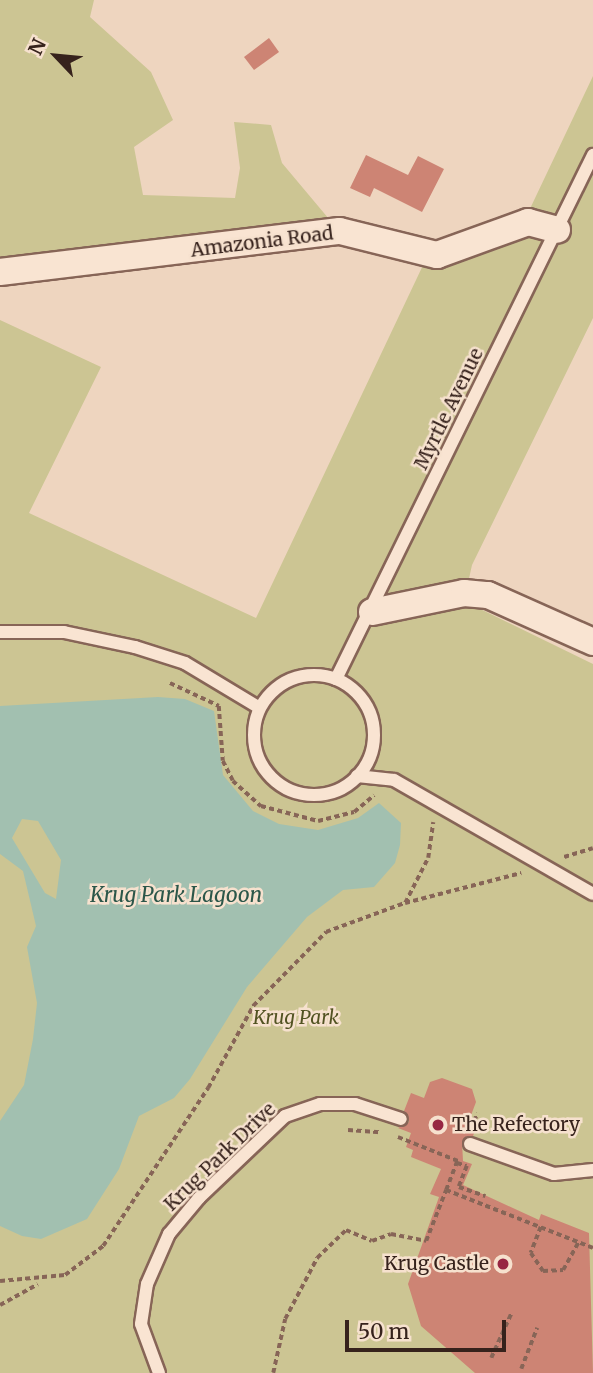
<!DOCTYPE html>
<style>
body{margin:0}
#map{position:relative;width:593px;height:1373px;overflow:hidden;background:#eed5bf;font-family:Merriweather,serif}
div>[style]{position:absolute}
.green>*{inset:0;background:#ccc593}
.water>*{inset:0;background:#a2c0b0}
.building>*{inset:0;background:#cd8474}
.path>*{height:3.5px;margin-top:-1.75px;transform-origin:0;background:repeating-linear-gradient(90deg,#876557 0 5px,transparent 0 8.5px)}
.roads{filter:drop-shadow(2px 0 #876557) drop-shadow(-2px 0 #876557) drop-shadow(0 2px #876557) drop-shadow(0 -2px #876557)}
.service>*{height:12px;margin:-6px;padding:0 6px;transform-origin:6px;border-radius:6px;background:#f9e4d2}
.service>.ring{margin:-6px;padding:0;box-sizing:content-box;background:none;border:12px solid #f9e4d2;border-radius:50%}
.minor>*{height:26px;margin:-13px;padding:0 13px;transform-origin:13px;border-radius:13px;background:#f9e4d2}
.dots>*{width:19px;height:19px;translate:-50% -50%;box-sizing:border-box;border:4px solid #f6e1ce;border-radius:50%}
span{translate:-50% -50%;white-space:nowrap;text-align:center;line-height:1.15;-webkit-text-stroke:5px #f6e1ce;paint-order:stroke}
.street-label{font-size:19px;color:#36221c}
.park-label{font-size:19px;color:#525322;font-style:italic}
.poi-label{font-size:19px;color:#36221c}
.left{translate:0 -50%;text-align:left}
.right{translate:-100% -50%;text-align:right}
.water-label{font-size:21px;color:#2b5649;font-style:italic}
.north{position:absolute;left:21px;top:21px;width:70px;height:70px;-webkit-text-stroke:5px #f6e1ce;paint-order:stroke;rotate:296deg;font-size:19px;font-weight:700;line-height:28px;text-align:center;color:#36221c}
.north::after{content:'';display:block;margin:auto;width:24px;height:32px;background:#36221c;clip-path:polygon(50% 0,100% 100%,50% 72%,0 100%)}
.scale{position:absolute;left:345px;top:1320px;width:161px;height:32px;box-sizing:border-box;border:4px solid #36221c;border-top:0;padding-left:9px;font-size:21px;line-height:24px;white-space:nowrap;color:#36221c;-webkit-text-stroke:5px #f6e1ce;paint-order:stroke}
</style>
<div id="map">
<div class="green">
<i style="clip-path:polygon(0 0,94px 0,90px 17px,151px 72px,173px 120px,134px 147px,143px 195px,235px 198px,240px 168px,234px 122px,271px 125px,282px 163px,334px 225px,0 267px)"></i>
<i style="clip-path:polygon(593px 76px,593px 318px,472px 565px,464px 601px,593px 664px,593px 1373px,0 1373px,0 320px,101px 367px,29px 513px,256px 618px,425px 261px,453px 263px,510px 237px,527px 215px)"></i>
</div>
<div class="water">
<i style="clip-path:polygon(evenodd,158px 697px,185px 699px,214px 711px,223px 775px,253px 811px,279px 824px,318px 830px,358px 818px,379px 803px,401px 823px,400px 845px,395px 863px,374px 887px,343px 890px,307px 917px,247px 987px,190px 1079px,174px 1098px,139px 1116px,119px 1169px,87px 1219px,41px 1239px,22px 1236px,0 1226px,0 1121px,24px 1085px,33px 1039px,37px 1003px,27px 947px,36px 926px,23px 871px,0 854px,0 706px,158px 697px,22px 819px,38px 821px,61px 860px,56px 899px,45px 893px,12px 838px,22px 819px)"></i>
</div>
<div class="building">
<i style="clip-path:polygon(269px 38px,279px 52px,254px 70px,244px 57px)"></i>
<i style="clip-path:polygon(366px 155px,408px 175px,418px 156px,444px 169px,422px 212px,374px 188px,370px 197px,350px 188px)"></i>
<i style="clip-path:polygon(442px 1078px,472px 1089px,476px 1102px,470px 1118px,478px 1122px,473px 1136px,462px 1142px,463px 1161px,472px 1164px,463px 1185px,539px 1220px,541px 1214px,589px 1233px,593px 1373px,475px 1373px,421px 1326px,408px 1284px,439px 1197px,430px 1194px,441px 1169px,411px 1157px,413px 1150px,406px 1147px,411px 1133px,398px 1128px,409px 1122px,404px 1111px,411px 1093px,424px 1098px,430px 1082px)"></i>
</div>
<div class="path">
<i style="left:170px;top:683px;width:54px;rotate:25.1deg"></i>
<i style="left:219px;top:706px;width:55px;rotate:85.8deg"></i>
<i style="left:223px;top:761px;width:22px;rotate:63deg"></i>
<i style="left:233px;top:781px;width:38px;rotate:42deg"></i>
<i style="left:261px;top:806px;width:59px;rotate:14.7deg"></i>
<i style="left:318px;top:821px;width:37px;rotate:-14deg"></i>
<i style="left:354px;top:812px;width:26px;rotate:-40deg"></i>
<i style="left:564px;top:857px;width:30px;rotate:-17deg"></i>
<i style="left:405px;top:903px;width:120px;rotate:-14.5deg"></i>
<i style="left:471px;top:1129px;width:17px;rotate:-69deg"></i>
<i style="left:348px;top:1130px;width:32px;rotate:4deg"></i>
<i style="left:398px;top:1137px;width:65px;rotate:21.8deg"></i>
<i style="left:457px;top:1163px;width:10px;rotate:17deg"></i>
<i style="left:467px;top:1166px;width:22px;rotate:111deg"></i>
<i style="left:459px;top:1187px;width:28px;rotate:19deg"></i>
<i style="left:446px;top:1190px;width:33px;rotate:-69deg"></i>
<i style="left:541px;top:1227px;width:28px;rotate:111deg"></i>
<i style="left:531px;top:1253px;width:22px;rotate:56deg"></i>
<i style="left:543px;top:1271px;width:20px;rotate:-3deg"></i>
<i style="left:563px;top:1270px;width:31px;rotate:-61deg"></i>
<i style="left:0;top:1281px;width:65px;rotate:-5.3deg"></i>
<i style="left:65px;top:1275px;width:48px;rotate:-37.3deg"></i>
<i style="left:103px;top:1246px;width:190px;rotate:-56.4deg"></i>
<i style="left:208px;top:1088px;width:94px;rotate:-61.2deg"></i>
<i style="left:253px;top:1006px;width:104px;rotate:-45.4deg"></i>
<i style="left:326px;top:932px;width:84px;rotate:-20.2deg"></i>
<i style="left:405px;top:903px;width:51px;rotate:-62.9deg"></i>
<i style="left:428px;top:858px;width:36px;rotate:-82deg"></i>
<i style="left:0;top:1305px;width:43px;rotate:-28.9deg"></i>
<i style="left:491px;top:1358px;width:48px;rotate:-65.6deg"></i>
<i style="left:521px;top:1369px;width:44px;rotate:-68.7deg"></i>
<i style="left:273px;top:1373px;width:55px;rotate:-77.5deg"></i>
<i style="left:285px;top:1319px;width:69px;rotate:-62.3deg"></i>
<i style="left:317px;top:1258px;width:40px;rotate:-44deg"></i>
<i style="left:346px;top:1230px;width:28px;rotate:23deg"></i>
<i style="left:372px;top:1241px;width:20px;rotate:-20deg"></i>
<i style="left:391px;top:1234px;width:36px;rotate:11deg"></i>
<i style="left:426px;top:1241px;width:55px;rotate:-68.6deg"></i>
<i style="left:446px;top:1190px;width:158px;rotate:21.5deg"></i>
</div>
<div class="roads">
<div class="service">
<i style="left:0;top:632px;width:64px"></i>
<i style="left:64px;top:632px;width:73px;rotate:11.9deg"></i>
<i style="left:135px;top:647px;width:52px;rotate:17.7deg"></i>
<i style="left:185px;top:663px;width:87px;rotate:31deg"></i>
<i class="ring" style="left:254px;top:675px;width:108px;height:108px"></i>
<i style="left:336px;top:679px;width:584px;rotate:-63.87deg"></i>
<i style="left:357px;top:776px;width:37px;rotate:6deg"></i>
<i style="left:394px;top:780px;width:229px;rotate:29.8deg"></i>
<i style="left:470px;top:1144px;width:89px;rotate:19.7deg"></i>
<i style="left:554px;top:1174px;width:39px;rotate:-6deg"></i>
<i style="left:159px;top:1373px;width:52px;rotate:-110.2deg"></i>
<i style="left:141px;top:1324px;width:40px;rotate:-81.5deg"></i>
<i style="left:147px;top:1284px;width:55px;rotate:-66.3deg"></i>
<i style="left:169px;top:1234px;width:47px;rotate:-50.2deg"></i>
<i style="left:199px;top:1198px;width:119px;rotate:-43.6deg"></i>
<i style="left:285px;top:1116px;width:37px;rotate:-19deg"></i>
<i style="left:320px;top:1104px;width:35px"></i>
<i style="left:355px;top:1104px;width:48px;rotate:18.1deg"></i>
</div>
<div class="minor">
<i style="left:0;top:272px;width:342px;rotate:-6.9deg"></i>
<i style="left:340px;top:231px;width:100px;rotate:13.9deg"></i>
<i style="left:437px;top:255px;width:97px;rotate:-19.9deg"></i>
<i style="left:528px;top:222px;width:30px;rotate:15deg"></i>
<i style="left:372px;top:612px;width:94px;rotate:-11.7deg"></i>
<i style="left:464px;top:593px;width:24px;rotate:5deg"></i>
<i style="left:488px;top:595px;width:115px;rotate:24.1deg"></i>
</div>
</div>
<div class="dots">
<i style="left:438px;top:1125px;background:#972642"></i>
<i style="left:503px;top:1264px;background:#972642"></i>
</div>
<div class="street-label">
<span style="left:262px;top:242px;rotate:-7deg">Amazonia Road</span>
<span style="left:449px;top:409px;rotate:-64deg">Myrtle Avenue</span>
<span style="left:220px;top:1157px;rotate:-44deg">Krug Park Drive</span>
</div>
<div class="park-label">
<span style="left:296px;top:1018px">Krug Park</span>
</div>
<div class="poi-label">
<span class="left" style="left:452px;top:1125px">The Refectory</span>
<span class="right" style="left:489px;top:1264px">Krug Castle</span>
</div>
<div class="water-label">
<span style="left:176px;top:895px">Krug Park Lagoon</span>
</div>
<div class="north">N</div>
<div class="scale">50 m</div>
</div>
